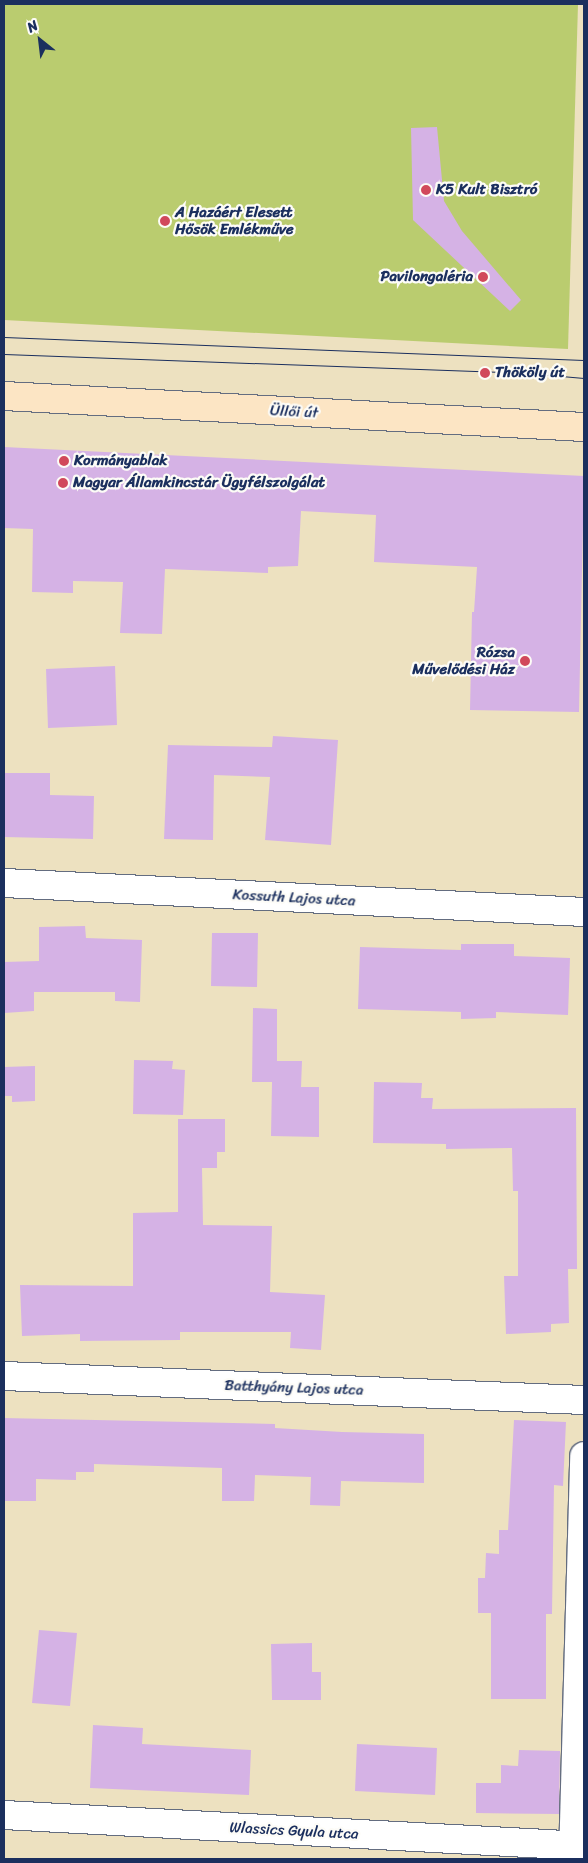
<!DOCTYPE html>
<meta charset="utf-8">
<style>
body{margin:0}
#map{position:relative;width:588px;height:1863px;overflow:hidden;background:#ede1c0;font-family:Sriracha,sans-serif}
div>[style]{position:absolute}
.green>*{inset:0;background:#bacc6f}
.building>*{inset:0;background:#d5b2e5}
.roads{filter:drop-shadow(1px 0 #646d80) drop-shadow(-1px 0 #646d80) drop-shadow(0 1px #646d80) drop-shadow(0 -1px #646d80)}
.minor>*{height:28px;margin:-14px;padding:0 14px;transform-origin:14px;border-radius:14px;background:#fff}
.secondary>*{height:28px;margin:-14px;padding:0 14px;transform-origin:14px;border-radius:14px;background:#fce5c4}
.tram>*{height:1px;margin:-0.5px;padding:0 0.5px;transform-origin:0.5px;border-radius:0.5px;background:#1b2f5e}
.dots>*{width:14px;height:14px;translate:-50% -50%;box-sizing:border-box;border:2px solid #fdfcf7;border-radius:50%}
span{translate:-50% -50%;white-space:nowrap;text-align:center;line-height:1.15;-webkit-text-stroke:4.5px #fdfcf7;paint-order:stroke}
.poi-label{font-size:15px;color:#1b2f5e;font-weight:700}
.left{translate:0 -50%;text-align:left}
.right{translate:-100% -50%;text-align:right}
.street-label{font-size:15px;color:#1b2f5e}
.frame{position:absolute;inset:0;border:5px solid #1b2f5e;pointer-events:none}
.north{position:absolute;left:15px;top:15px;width:50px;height:50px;-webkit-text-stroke:4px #fdfcf7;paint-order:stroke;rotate:331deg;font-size:14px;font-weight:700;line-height:20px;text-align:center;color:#1b2f5e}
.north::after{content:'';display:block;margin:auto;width:18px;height:22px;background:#1b2f5e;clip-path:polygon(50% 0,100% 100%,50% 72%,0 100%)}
</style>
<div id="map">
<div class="green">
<i style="clip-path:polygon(4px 4px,578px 4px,568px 349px,4px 320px)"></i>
</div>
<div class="building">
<i style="clip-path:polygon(437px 127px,444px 201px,462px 231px,521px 300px,510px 311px,413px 220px,411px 128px)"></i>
<i style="clip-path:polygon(4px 447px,584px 476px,579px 712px,470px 710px,472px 612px,474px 612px,477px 567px,374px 562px,376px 515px,301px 511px,298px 566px,268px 567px,268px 573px,165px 569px,162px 634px,120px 633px,123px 582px,73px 581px,73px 593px,32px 592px,33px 529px,4px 528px)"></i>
<i style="clip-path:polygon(115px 666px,117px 725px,48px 728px,46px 669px)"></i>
<i style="clip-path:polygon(273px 736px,338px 740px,331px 845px,265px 840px,270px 777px,214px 775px,213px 840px,164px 839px,168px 745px,272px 747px)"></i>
<i style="clip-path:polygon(4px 773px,50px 773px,50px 795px,94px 796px,93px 839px,4px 837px)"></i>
<i style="clip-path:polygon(85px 926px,86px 938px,142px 940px,140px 1002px,115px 1001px,115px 992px,34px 992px,34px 1011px,4px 1013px,4px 962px,39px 961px,39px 927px)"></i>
<i style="clip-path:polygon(212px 933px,258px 933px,257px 987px,211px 986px)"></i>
<i style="clip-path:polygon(461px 944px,514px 944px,514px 956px,570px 958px,568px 1015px,496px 1012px,496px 1018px,461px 1019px,461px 1012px,358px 1009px,360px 947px,461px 950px)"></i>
<i style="clip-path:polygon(253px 1008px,277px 1009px,277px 1061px,302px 1061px,301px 1087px,319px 1087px,319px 1137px,271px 1136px,272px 1082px,252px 1082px)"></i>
<i style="clip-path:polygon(134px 1060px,173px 1061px,172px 1069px,185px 1070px,183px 1115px,133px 1114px)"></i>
<i style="clip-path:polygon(35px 1066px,35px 1101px,12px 1102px,12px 1096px,4px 1096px,4px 1067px)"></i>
<i style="clip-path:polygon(374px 1082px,422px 1083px,421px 1098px,433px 1098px,432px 1109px,576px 1108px,577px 1269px,568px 1269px,569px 1323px,551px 1324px,551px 1332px,506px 1334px,504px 1276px,518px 1276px,518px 1191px,513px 1191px,512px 1148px,446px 1149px,446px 1144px,373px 1143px)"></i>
<i style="clip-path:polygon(178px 1119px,225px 1119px,225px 1152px,217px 1152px,217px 1168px,202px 1168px,203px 1225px,272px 1226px,270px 1292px,325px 1295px,321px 1350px,290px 1348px,291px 1332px,180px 1332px,180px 1340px,80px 1341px,80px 1334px,22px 1336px,20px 1285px,133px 1286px,133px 1213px,178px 1212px)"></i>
<i style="clip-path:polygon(4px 1418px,275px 1424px,275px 1428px,342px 1432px,424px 1434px,424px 1483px,341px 1481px,340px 1506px,310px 1505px,311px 1477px,255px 1475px,254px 1501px,222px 1501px,222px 1468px,94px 1464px,94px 1472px,76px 1472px,76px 1480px,36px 1479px,36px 1501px,4px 1501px)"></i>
<i style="clip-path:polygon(514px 1420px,566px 1422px,563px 1486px,554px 1485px,552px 1614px,546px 1614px,546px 1699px,491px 1699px,491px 1613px,478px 1613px,478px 1578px,485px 1578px,486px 1553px,499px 1554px,499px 1530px,508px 1530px)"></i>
<i style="clip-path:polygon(39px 1630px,77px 1633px,70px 1706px,32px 1703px)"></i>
<i style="clip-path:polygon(312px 1643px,312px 1672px,321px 1672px,321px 1700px,272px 1700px,271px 1644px)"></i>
<i style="clip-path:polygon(93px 1725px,143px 1728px,142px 1744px,251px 1750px,249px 1795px,90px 1788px)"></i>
<i style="clip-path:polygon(357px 1744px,437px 1748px,435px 1795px,355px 1791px)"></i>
<i style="clip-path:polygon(519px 1750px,560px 1751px,559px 1814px,476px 1813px,476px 1783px,501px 1783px,501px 1765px,518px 1766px)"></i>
</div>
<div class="roads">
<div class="minor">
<i style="left:4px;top:883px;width:581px;rotate:2.86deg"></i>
<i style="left:4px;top:1376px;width:580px;rotate:2.37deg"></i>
<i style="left:4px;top:1815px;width:581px;rotate:3.06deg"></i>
<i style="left:573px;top:1859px;width:403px;rotate:-88.4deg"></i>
</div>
<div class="secondary">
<i style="left:4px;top:396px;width:581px;rotate:3.06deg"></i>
</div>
</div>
<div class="tram">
<i style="left:4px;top:337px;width:580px;rotate:2.27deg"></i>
<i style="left:4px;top:354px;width:523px;rotate:2.08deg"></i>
<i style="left:527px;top:373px;width:57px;rotate:5deg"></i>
</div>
<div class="dots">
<i style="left:426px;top:190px;background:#d1495b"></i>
<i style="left:165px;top:221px;background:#d1495b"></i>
<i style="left:483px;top:277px;background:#d1495b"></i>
<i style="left:485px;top:373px;background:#d1495b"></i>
<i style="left:64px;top:461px;background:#d1495b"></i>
<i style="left:63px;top:483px;background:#d1495b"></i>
<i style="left:525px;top:661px;background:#d1495b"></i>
</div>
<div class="poi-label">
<span class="left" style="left:436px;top:190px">K5 Kult Bisztró</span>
<span class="left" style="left:175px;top:221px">A Hazáért Elesett<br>Hősök Emlékműve</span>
<span class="right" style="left:473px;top:277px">Pavilongaléria</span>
<span class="left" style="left:495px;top:373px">Thököly út</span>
<span class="left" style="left:74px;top:461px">Kormányablak</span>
<span class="left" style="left:73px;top:483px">Magyar Államkincstár Ügyfélszolgálat</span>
<span class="right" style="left:515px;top:661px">Rózsa<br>Művelődési Ház</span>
</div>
<div class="street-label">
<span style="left:294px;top:412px;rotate:3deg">Üllői út</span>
<span style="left:294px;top:898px;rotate:3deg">Kossuth Lajos utca</span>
<span style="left:294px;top:1388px;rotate:2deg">Batthyány Lajos utca</span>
<span style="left:294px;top:1831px;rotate:3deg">Wlassics Gyula utca</span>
</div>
<div class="frame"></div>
<div class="north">N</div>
</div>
